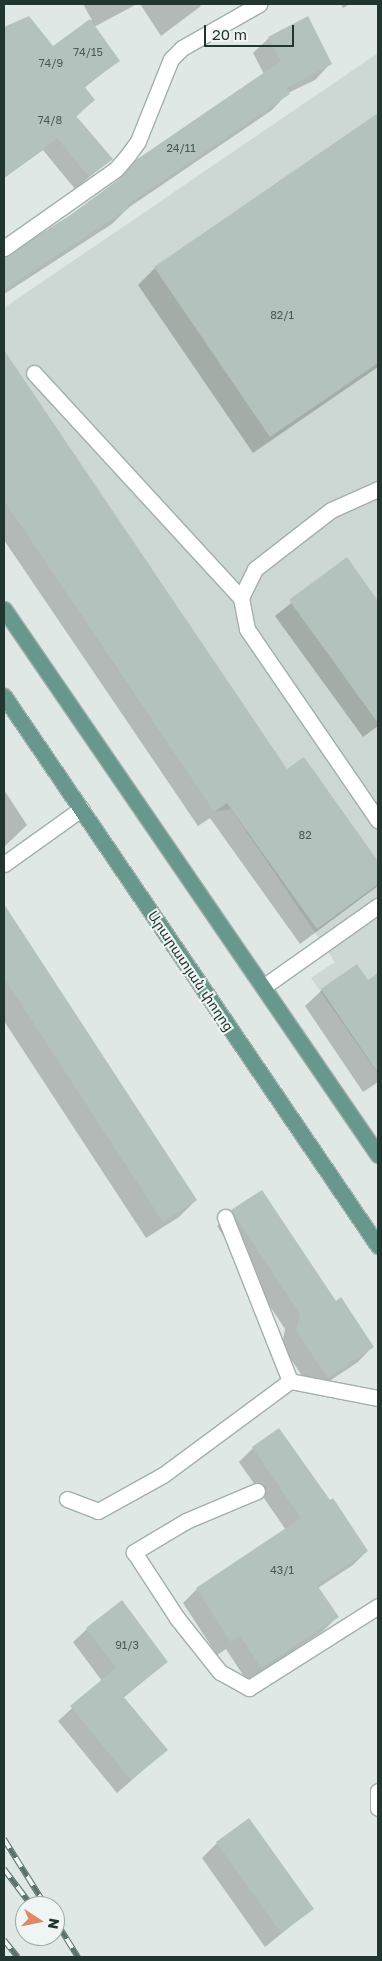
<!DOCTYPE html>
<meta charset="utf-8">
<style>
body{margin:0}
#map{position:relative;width:382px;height:1961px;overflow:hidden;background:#dfe8e4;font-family:"Golos Text","Noto Sans Armenian",sans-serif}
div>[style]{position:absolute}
.built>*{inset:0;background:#cdd7d3}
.shadow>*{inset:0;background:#0003}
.building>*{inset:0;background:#b4c2bd}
.roads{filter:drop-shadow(1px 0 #a3afab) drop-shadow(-1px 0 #a3afab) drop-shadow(0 1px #a3afab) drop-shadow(0 -1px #a3afab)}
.minor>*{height:15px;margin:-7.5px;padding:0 7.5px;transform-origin:7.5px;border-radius:7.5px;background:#fff}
.major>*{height:15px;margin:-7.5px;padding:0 7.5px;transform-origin:7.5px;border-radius:7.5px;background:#68988d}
.rail>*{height:5.5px;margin-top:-2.75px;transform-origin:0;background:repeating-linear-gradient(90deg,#eef5f2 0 11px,#5c716c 0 22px);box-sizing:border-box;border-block:1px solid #5c716c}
span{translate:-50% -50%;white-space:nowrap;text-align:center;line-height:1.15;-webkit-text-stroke:4px #eef5f2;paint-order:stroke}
.number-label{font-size:11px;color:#465954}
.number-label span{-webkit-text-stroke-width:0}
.street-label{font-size:14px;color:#223631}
.frame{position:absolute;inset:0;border:5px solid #223631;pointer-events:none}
.north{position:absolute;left:15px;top:1896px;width:50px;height:50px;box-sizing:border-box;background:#eef5f2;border:1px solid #9ca9a5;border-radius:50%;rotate:101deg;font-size:14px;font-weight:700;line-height:20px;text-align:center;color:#223631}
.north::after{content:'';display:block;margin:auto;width:18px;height:22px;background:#e08765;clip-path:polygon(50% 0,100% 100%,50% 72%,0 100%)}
.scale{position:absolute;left:204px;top:25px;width:90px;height:22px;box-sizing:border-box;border:2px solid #223631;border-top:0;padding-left:6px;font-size:15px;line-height:18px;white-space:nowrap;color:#223631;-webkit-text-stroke:4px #eef5f2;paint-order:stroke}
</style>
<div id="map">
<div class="built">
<i style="clip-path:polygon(378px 53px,378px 1074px,311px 978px,335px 962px,231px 809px,214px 812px,4px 501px,4px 308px)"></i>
</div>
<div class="shadow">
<i style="clip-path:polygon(83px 4px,137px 4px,94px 27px,118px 61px,84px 88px,93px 100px,76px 117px,111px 159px,75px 189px,43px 150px,4px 178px,4px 29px,29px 17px,53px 48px,92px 20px)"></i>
<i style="clip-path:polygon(140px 4px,199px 4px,201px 6px,161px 36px)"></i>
<i style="clip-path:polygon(341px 4px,350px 4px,343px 8px)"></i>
<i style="clip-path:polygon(269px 38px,330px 64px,315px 80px,288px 93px,272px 110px,128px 208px,112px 224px,4px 294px,4px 258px,69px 217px,116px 182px,137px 161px,264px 74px,253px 53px)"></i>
<i style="clip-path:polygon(378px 114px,378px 367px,253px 453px,138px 285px,155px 268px)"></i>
<i style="clip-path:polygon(4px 352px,287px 771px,303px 758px,378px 863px,378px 886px,300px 944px,210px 818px,198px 826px,4px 540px)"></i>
<i style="clip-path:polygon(346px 559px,378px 603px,378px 726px,363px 737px,275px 616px)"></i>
<i style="clip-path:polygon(4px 790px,27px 825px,4px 847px)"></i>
<i style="clip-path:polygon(12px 920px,196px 1200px,179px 1217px,146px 1238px,4px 1021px,4px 926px)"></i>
<i style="clip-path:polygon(378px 975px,378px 1082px,363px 1092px,305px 1006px,322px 990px,367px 982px)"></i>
<i style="clip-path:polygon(232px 1211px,336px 1302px,373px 1346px,358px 1362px,313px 1392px,282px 1346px,285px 1329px,217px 1226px)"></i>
<i style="clip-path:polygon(253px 1448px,367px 1551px,353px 1565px,318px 1588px,337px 1617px,323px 1631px,247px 1681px,226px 1649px,217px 1655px,183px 1603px,197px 1589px,286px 1530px,239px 1462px)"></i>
<i style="clip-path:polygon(87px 1629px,167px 1662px,123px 1698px,166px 1750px,117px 1793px,58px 1721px,102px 1681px,73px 1642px)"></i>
<i style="clip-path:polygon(217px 1843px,312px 1909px,265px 1947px,202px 1858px)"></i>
</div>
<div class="building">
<i style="clip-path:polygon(29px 16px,53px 46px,90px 19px,120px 61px,84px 86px,95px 100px,76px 116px,113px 159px,89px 177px,57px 138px,4px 177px,4px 27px)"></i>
<i style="clip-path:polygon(308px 16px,332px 64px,286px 88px,290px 94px,127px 205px,129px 208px,4px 290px,4px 257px,69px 216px,122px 177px,136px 160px,281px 61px,268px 37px)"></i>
<i style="clip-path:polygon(378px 113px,378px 363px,270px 437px,154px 267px)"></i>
<i style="clip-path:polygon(4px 350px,287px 769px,304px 757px,378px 861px,378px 884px,317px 929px,227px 803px,214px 812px,4px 501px)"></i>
<i style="clip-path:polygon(347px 557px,378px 601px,378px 723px,289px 600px)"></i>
<i style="clip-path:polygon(4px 904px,197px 1200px,163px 1222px,4px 978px)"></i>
<i style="clip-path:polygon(357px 964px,368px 980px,378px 973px,378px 1073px,321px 989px)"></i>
<i style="clip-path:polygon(262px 1190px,336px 1301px,341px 1297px,374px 1347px,328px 1378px,296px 1331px,300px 1314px,231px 1210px)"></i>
<i style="clip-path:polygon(279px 1428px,330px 1500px,333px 1498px,368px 1551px,317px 1585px,339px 1617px,261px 1668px,240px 1636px,231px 1642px,196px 1588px,301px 1518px,252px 1447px)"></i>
<i style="clip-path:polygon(122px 1600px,168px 1662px,123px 1696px,168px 1750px,131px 1780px,70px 1706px,116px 1668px,86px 1628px)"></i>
<i style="clip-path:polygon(249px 1818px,314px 1909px,281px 1933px,216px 1842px)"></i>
</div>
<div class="roads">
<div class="minor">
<i style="left:4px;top:248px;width:137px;rotate:-35.2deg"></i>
<i style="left:116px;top:169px;width:18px;rotate:-49deg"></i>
<i style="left:128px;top:155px;width:17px;rotate:-54deg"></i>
<i style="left:138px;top:141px;width:88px;rotate:-68.1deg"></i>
<i style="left:171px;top:59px;width:16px;rotate:-45deg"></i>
<i style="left:182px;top:48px;width:89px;rotate:-29.7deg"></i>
<i style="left:34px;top:373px;width:306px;rotate:47.4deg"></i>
<i style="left:378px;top:489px;width:51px;rotate:155.9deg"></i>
<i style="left:331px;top:510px;width:96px;rotate:142.2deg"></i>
<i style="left:255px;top:569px;width:32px;rotate:116deg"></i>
<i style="left:241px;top:598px;width:32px;rotate:79deg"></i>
<i style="left:247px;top:629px;width:232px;rotate:55.6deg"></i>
<i style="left:4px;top:864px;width:95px;rotate:-35.5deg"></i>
<i style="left:263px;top:987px;width:141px;rotate:-35.2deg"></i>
<i style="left:225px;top:1217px;width:176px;rotate:68.4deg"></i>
<i style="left:257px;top:1491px;width:77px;rotate:157.1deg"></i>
<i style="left:186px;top:1521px;width:61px;rotate:149.2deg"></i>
<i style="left:134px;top:1552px;width:79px;rotate:56.9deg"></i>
<i style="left:177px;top:1618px;width:69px;rotate:51.5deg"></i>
<i style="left:220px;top:1672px;width:33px;rotate:29deg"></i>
<i style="left:249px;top:1688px;width:153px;rotate:-32.4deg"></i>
<i style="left:67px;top:1499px;width:33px;rotate:21deg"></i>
<i style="left:98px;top:1511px;width:74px;rotate:-29deg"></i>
<i style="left:163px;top:1475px;width:158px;rotate:-36.5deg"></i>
<i style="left:290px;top:1381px;width:90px;rotate:10.9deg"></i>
<i style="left:378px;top:1791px;width:17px;rotate:90deg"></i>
</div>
<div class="major">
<i style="left:4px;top:609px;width:662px;rotate:55.59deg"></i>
<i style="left:4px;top:696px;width:665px;rotate:55.78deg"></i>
</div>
</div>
<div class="rail">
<i style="left:4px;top:1839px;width:79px;rotate:57.9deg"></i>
<i style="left:4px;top:1869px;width:46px;rotate:52.9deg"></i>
<i style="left:55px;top:1920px;width:44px;rotate:58.1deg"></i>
<i style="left:4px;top:1940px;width:22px;rotate:51deg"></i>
</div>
<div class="number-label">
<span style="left:88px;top:52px">74/15</span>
<span style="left:51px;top:63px">74/9</span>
<span style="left:50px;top:120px">74/8</span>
<span style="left:181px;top:148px">24/11</span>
<span style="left:282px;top:315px">82/1</span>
<span style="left:305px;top:835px">82</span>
<span style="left:282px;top:1570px">43/1</span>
<span style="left:127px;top:1645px">91/3</span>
</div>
<div class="street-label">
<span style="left:191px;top:971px;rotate:56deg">Արարատյան փողոց</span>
</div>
<div class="frame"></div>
<div class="north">N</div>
<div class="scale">20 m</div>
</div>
